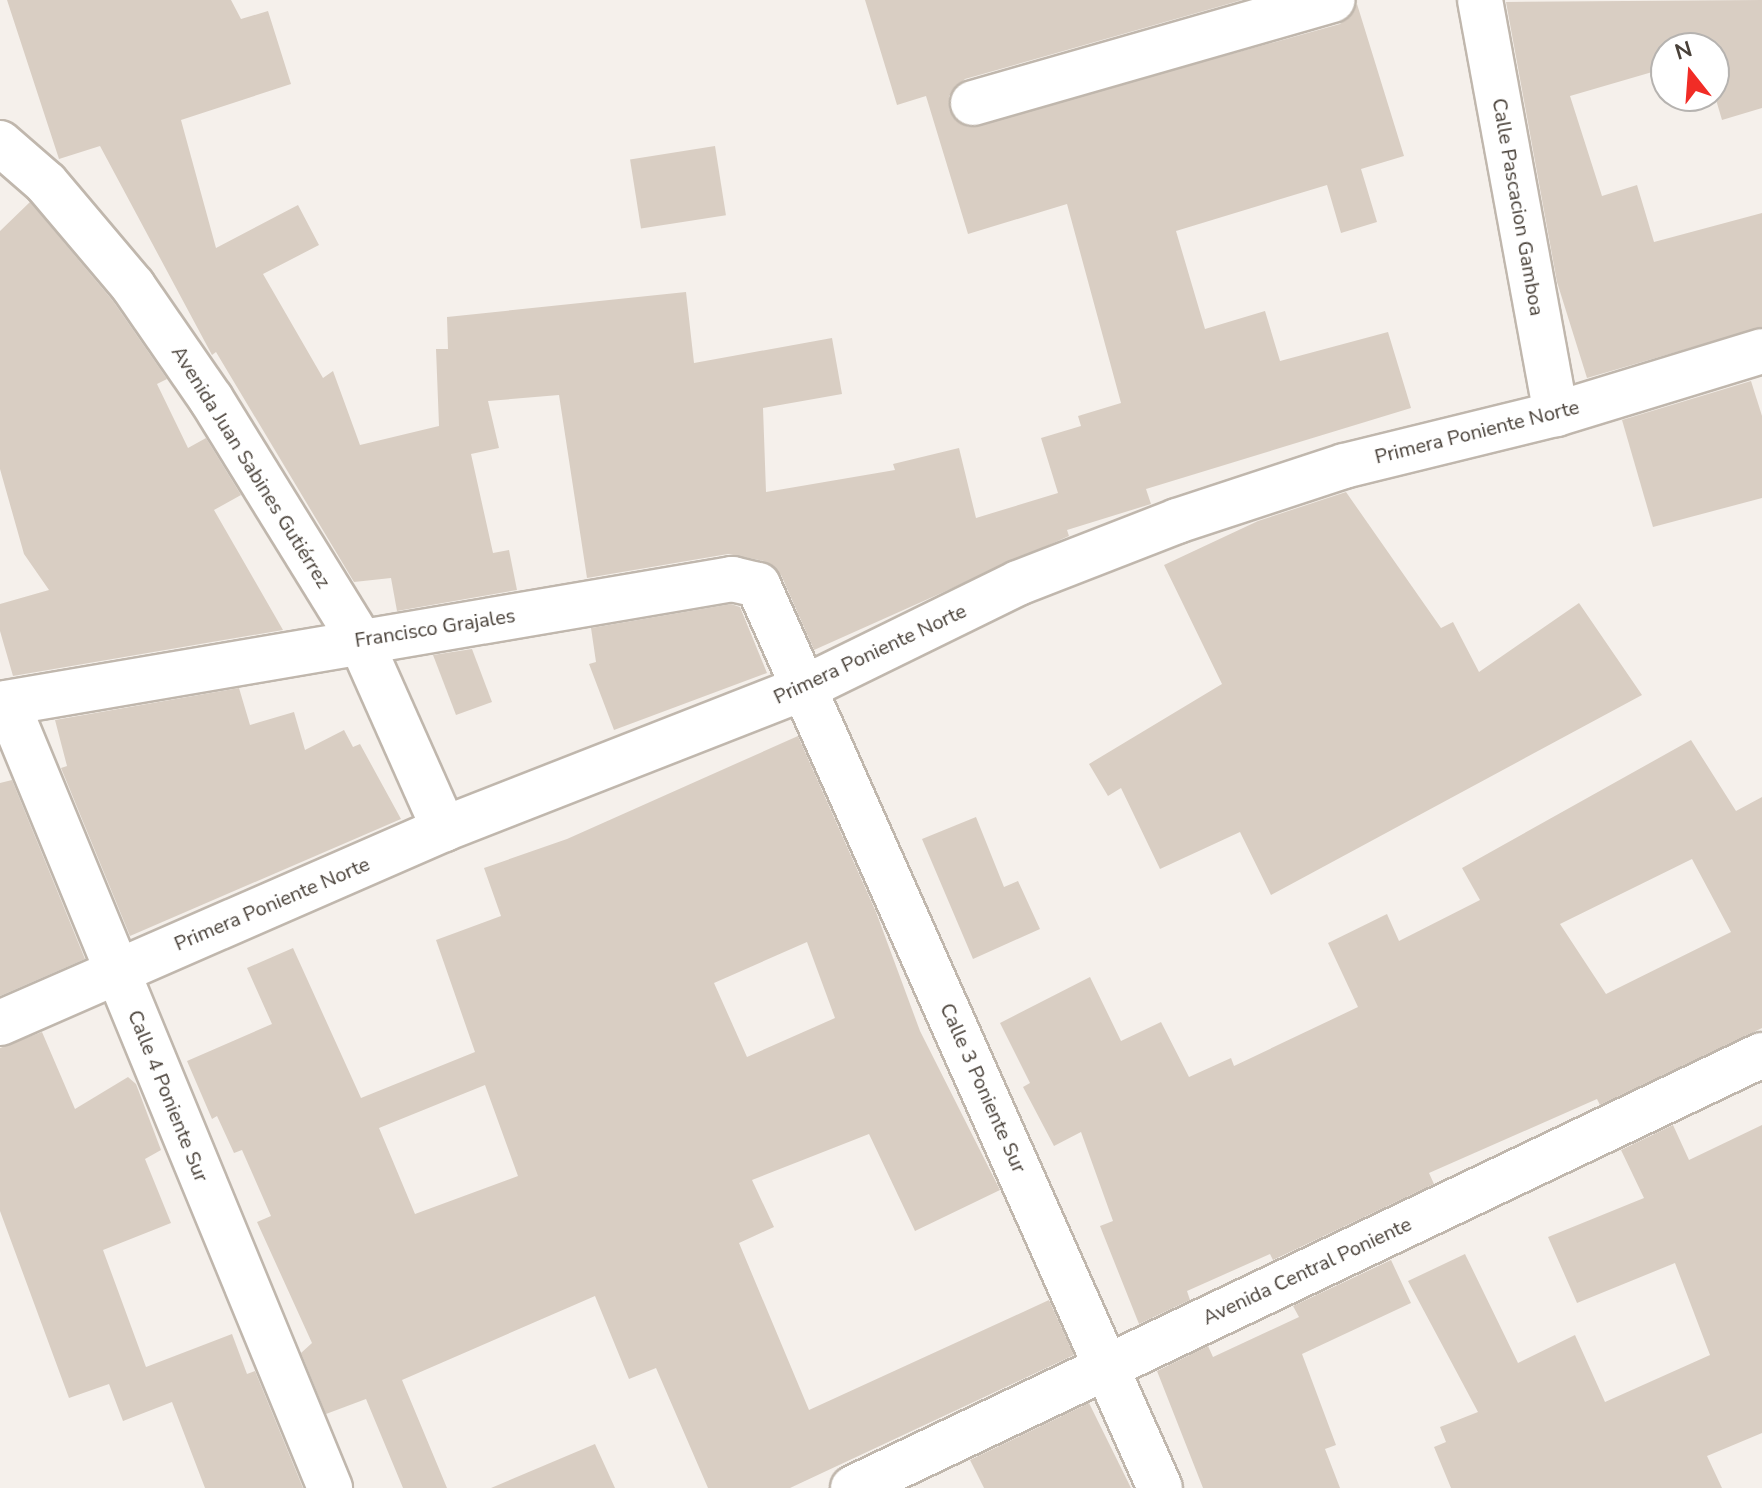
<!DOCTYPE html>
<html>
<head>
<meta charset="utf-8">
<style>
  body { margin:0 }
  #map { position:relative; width:1762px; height:1488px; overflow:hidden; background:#f5f0eb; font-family:"Nunito Sans",sans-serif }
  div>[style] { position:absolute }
  .building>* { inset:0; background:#d9cec3; transform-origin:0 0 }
  .roads { filter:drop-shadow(2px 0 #c0b7ad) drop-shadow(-2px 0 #c0b7ad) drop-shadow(0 2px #c0b7ad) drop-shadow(0 -2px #c0b7ad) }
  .minor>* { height:44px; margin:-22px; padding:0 22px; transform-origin:22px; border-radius:22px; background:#fff }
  span { translate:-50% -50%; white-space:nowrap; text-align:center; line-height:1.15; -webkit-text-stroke:8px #fff; paint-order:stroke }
  .street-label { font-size:20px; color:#494139 }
  .north { position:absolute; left:1650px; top:32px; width:80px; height:80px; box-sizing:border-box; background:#fff; border:2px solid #b6b3b0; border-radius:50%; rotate:343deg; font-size:22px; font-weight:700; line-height:32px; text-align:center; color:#494139 }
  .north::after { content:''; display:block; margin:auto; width:28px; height:36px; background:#f12c26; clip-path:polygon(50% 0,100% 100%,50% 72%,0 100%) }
</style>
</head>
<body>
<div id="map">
  <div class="building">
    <i style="clip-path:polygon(7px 0,231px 0,241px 19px,268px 11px,291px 84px,181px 120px,216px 248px,298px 205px,319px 245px,263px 274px,323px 378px,333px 371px,360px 445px,439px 426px,436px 349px,448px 349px,447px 317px,686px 292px,694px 363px,832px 338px,842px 394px,763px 408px,766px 492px,895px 470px,893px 464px,959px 448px,976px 518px,1058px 493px,1041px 438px,1081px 426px,1078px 416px,1121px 403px,1067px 204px,968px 234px,926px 96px,897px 105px,865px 0,1242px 0,965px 79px,949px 96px,949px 109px,968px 127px,1340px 24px,1357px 4px,1404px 156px,1361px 169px,1377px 222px,1341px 233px,1327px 185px,1176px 231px,1205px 329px,1265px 311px,1280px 361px,1388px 332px,1411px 408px,1146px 489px,1151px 504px,1067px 530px,1069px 536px,814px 650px,781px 575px,764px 561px,728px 554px,587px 578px,559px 395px,488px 401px,499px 448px,471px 454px,493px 553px,509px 550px,517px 590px,397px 611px,391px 578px,354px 582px,216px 352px,212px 355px,100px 146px,59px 159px)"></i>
    <i style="clip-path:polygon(1762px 0,1762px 108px,1722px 120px,1714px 93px,1714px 48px,1666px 48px,1666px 68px,1570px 96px,1602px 196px,1637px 185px,1654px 242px,1762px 213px,1762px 327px,1587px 378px,1557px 282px,1506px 2px)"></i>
    <i style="left:715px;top:146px;width:70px;height:86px;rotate:81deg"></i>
    <i style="clip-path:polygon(30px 202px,113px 301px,167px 379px,157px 384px,188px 448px,206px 438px,241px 495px,214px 510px,283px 630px,13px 676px,0 631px,0 604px,49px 590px,24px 554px,0 469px,0 231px)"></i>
    <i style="clip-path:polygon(1751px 381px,1762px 416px,1762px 498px,1653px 527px,1622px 420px)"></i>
    <i style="clip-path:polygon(1346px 492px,1441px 628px,1453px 622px,1479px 672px,1579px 603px,1642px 695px,1271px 895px,1240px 832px,1160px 869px,1121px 788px,1108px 796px,1089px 764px,1222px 684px,1164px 565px,1258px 521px)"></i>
    <i style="clip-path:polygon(731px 604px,740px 607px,767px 673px,614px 730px,589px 664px,596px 662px,591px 628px)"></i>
    <i style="clip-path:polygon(472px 649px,492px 702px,456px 715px,433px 655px)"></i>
    <i style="clip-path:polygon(239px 688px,250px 725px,294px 712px,305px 750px,344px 730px,353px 747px,360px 744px,401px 819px,130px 936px,61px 768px,67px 766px,55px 720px)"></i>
    <i style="clip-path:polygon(evenodd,798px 736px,876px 912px,920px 1031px,1000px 1190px,915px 1231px,869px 1134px,752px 1180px,774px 1227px,739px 1243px,809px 1410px,1049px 1300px,1074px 1355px,790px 1488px,708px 1488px,656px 1368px,629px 1379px,595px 1296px,402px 1380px,447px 1488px,403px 1488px,366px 1399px,326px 1414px,301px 1353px,312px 1343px,257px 1222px,271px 1216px,242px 1150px,234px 1153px,217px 1116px,212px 1119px,187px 1061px,272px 1024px,247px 968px,293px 948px,361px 1098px,475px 1052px,436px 940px,501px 916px,484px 868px,567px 839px,798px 736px,807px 942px,835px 1018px,747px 1057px,714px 983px,807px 942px,798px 736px,485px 1085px,518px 1176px,415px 1214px,379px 1128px,485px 1085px)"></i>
    <i style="clip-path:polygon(evenodd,1691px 740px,1736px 811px,1762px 797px,1762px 1028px,1600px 1105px,1597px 1099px,1429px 1173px,1434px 1184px,1273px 1260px,1270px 1254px,1187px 1291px,1190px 1300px,1139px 1324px,1100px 1226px,1113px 1221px,1081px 1132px,1054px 1146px,1023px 1087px,1030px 1083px,1000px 1023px,1090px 977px,1121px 1041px,1161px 1022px,1189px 1077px,1231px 1058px,1234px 1066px,1358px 1007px,1328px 943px,1387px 914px,1399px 941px,1480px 900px,1462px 868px,1691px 740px,1692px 859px,1731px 932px,1606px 994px,1560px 924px,1692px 859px)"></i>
    <i style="clip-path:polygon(12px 780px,85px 959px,0 996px,0 783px)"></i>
    <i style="clip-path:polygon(976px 817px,1004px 887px,1018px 881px,1040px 929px,973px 959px,922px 839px)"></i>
    <i style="clip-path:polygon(42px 1032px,75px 1109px,128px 1077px,136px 1084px,161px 1150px,145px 1159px,171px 1223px,103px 1250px,146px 1367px,232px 1334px,247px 1374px,255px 1371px,303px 1488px,205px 1488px,172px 1402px,123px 1421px,109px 1384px,69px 1398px,0 1211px,0 1048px)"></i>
    <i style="clip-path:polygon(1673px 1125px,1689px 1160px,1762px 1125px,1762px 1433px,1707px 1456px,1722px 1488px,1451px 1488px,1434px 1447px,1446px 1442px,1440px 1427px,1478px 1412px,1408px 1281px,1465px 1254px,1518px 1363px,1575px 1335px,1605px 1402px,1710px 1355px,1675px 1263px,1577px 1303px,1548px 1237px,1644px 1198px,1621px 1150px)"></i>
    <i style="clip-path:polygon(1391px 1260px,1411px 1303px,1302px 1354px,1336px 1445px,1325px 1449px,1340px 1488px,1203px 1488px,1157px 1371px,1208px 1346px,1213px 1357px,1299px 1317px,1293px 1306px)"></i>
    <i style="clip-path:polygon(1089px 1403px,1131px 1488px,984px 1488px,970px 1460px)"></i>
    <i style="clip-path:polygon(595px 1444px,615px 1488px,491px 1488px)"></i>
  </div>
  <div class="roads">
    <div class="minor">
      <i style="left:1480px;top:0;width:421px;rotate:79.6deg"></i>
      <i style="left:973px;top:103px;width:374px;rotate:-16deg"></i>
      <i style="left:0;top:143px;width:61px;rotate:41deg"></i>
      <i style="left:46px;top:183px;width:135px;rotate:49.8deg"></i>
      <i style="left:133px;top:286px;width:137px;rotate:55.4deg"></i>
      <i style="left:211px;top:399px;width:283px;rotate:58.3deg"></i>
      <i style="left:360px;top:640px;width:207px;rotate:66deg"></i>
      <i style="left:7px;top:703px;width:849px;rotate:67.63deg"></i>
      <i style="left:0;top:704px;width:743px;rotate:-9.69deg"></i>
      <i style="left:732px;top:579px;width:27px;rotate:13deg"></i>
      <i style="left:758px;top:585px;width:988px;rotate:66deg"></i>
      <i style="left:0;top:1023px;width:485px;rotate:-23.6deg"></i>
      <i style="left:444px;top:829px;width:387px;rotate:-21.4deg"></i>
      <i style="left:804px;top:688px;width:238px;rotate:-26.1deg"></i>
      <i style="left:1018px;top:583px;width:171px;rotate:-21.3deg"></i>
      <i style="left:1177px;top:521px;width:176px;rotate:-18.2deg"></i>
      <i style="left:1344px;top:466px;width:218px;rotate:-13.8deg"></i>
      <i style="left:1556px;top:414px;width:215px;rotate:-17deg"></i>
      <i style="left:853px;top:1488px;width:1007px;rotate:-25.47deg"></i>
    </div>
  </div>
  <div class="street-label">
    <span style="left:1518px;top:207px;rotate:80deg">Calle Pascacion Gamboa</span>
    <span style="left:1477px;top:432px;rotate:-14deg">Primera Poniente Norte</span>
    <span style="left:251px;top:467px;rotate:58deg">Avenida Juan Sabines Gutiérrez</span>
    <span style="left:435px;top:628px;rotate:-9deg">Francisco Grajales</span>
    <span style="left:870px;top:654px;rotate:-25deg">Primera Poniente Norte</span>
    <span style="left:272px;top:904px;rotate:-23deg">Primera Poniente Norte</span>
    <span style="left:983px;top:1088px;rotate:66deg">Calle 3 Poniente Sur</span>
    <span style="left:168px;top:1096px;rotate:68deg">Calle 4 Poniente Sur</span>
    <span style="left:1307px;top:1271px;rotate:-25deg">Avenida Central Poniente</span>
  </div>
  <div class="north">N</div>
</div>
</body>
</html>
